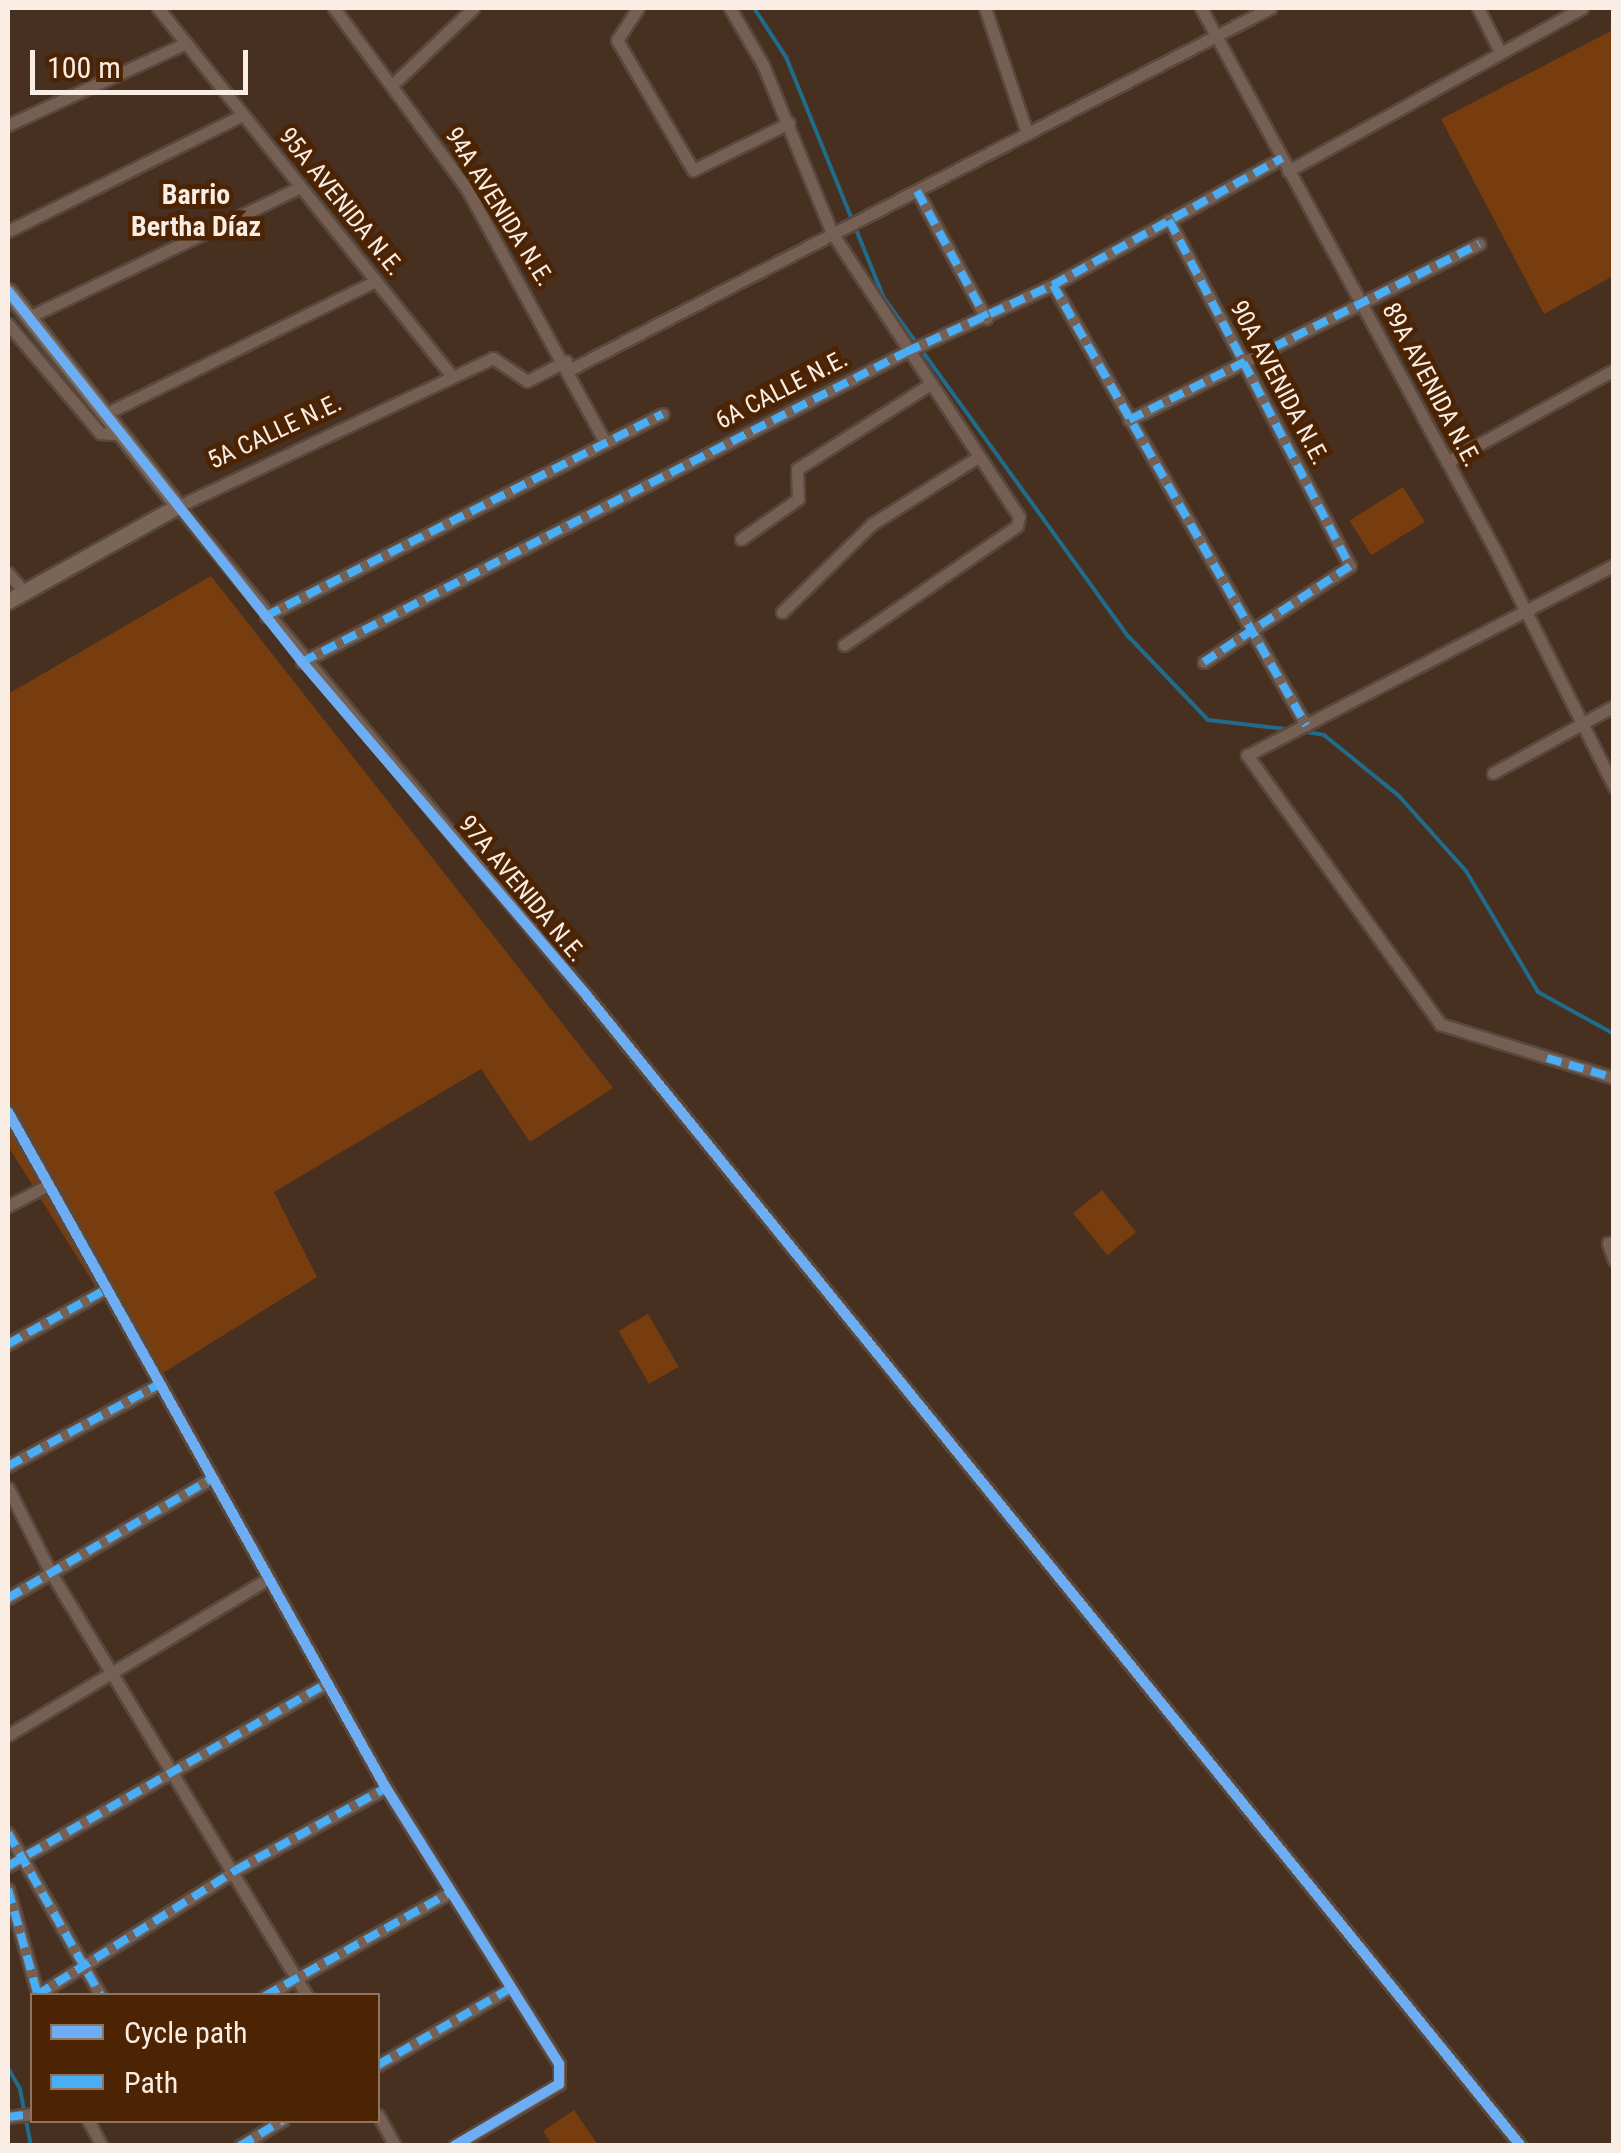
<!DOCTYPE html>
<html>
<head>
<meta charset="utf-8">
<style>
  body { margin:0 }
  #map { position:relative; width:1621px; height:2153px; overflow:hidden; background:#47301f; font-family:"Roboto Condensed",sans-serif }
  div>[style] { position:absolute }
  .green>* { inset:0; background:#773d0f; transform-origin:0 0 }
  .stream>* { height:4px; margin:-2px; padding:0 2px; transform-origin:2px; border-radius:2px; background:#216b8b }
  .roads { filter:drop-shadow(2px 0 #58483e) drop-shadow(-2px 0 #58483e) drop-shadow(0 2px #58483e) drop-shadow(0 -2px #58483e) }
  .street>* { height:11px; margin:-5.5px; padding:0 5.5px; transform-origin:5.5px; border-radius:5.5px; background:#756053 }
  .secondary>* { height:15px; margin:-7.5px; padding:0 7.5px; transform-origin:7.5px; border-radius:7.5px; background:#796657 }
  .quiet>* { height:8px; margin-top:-4px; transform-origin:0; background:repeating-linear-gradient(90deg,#49aef6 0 15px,transparent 0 23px) }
  .cycleway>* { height:10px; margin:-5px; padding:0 5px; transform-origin:5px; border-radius:5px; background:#6dadf4 }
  span { translate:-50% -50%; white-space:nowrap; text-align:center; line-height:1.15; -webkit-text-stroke:9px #4c2303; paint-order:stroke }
  .street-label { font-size:25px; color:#faede4 }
  .neighbourhood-label { font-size:28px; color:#faede4; font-weight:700 }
  .frame { position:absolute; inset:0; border:10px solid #faede4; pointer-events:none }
  .legend { position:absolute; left:30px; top:1993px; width:350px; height:130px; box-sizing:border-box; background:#4c2303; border:2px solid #92745d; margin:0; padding:12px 18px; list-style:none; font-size:30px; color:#faede4 }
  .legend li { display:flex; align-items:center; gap:20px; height:50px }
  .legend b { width:50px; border:2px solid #92745d }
  .scale { position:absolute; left:30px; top:50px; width:218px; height:45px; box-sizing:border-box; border:5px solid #faede4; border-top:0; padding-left:12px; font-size:30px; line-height:35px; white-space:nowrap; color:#faede4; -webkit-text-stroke:8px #4c2303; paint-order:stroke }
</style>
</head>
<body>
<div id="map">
  <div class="green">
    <i style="clip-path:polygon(1613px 30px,1613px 276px,1544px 314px,1441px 119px)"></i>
    <i style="left:1403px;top:487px;width:41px;height:63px;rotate:58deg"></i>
    <i style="clip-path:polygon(211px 576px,613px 1088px,530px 1142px,481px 1069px,274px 1192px,317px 1277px,153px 1379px,8px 1146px,8px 694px)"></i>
    <i style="left:1102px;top:1190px;width:54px;height:37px;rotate:51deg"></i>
    <i style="left:648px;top:1314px;width:61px;height:34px;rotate:60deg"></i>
    <i style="clip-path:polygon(574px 2110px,598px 2145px,552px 2145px,543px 2131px)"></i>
  </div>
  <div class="stream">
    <i style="left:754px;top:8px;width:59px;rotate:56.9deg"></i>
    <i style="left:786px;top:57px;width:260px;rotate:67.9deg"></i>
    <i style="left:884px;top:298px;width:417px;rotate:54.2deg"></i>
    <i style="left:1128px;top:636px;width:116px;rotate:46.4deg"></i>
    <i style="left:1208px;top:720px;width:79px;rotate:6.6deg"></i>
    <i style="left:1300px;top:731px;width:24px;rotate:9deg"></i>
    <i style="left:1324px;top:735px;width:97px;rotate:39.1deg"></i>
    <i style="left:1399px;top:796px;width:101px;rotate:48.2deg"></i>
    <i style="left:1466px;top:871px;width:141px;rotate:59.2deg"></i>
    <i style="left:1538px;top:992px;width:87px;rotate:28.9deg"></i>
    <i style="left:8px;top:2068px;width:24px;rotate:60deg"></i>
    <i style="left:20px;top:2089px;width:58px;rotate:79.1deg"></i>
  </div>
  <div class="roads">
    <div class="street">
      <i style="left:158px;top:8px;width:471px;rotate:51.4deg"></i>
      <i style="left:334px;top:8px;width:225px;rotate:53.7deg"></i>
      <i style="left:467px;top:189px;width:288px;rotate:61.4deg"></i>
      <i style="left:638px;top:8px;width:38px;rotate:123deg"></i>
      <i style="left:617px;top:40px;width:151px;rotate:59.7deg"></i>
      <i style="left:693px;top:170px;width:107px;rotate:-26.1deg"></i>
      <i style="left:730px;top:8px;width:66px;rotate:59.9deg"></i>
      <i style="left:763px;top:65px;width:182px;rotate:67.7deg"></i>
      <i style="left:832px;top:233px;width:340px;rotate:56.6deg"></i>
      <i style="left:1019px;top:517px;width:9px;rotate:103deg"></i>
      <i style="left:1017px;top:526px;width:210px;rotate:145.5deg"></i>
      <i style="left:985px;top:8px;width:132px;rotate:71.4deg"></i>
      <i style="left:1201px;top:8px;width:617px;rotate:61.52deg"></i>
      <i style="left:1495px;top:550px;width:265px;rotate:63.3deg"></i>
      <i style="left:1478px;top:8px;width:49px;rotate:63.4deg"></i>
      <i style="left:392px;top:85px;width:112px;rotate:-43.5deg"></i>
      <i style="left:8px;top:125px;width:196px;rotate:-24.7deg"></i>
      <i style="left:1288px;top:171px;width:336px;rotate:-29deg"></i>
      <i style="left:917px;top:191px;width:145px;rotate:61.5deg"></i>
      <i style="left:1169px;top:220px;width:390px;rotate:62.4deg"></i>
      <i style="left:1350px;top:566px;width:175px;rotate:146.7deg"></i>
      <i style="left:8px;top:231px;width:262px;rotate:-26.3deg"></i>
      <i style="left:1053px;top:285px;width:508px;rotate:60.1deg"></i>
      <i style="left:29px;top:317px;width:301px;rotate:-25.6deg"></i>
      <i style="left:8px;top:324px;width:143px;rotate:49.8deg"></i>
      <i style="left:100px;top:433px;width:21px;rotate:5deg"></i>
      <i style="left:566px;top:361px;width:44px;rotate:152.9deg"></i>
      <i style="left:527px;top:381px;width:41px;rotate:-145.9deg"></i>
      <i style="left:493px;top:358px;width:348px;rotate:154.8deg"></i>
      <i style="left:178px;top:506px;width:638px;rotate:50.15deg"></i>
      <i style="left:587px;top:996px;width:1482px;rotate:50.92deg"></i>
      <i style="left:571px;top:369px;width:787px;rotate:-27.31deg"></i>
      <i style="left:105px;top:414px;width:301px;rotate:-26.2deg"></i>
      <i style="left:1129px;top:420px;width:392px;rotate:-26.7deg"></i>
      <i style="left:1447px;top:462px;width:191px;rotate:-28.9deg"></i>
      <i style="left:741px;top:539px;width:70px;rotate:-35.1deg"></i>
      <i style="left:798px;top:499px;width:30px;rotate:-92deg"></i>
      <i style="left:797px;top:469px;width:156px;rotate:-32.5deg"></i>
      <i style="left:1614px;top:565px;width:413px;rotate:152.6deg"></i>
      <i style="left:1247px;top:755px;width:331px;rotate:54.3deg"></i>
      <i style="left:1440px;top:1024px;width:182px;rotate:17.2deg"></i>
      <i style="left:8px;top:573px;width:25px;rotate:50deg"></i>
      <i style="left:782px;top:612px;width:126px;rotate:-44.4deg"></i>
      <i style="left:872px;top:524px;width:125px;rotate:-32.3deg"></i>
      <i style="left:266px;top:616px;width:445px;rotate:-27deg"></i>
      <i style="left:302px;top:662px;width:679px;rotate:-27.17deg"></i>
      <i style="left:906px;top:352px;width:162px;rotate:-24.5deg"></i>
      <i style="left:1053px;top:285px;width:262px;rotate:-29deg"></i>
      <i style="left:1493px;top:773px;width:138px;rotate:-29deg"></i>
      <i style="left:8px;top:1112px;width:775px;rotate:60.79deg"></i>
      <i style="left:386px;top:1788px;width:326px;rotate:57.9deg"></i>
      <i style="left:559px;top:2064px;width:20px;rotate:90deg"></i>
      <i style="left:559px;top:2084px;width:122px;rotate:149.4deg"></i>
      <i style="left:8px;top:1206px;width:45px;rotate:-27.7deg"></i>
      <i style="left:1614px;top:1242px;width:6px;rotate:171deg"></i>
      <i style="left:1608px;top:1243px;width:18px;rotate:71deg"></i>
      <i style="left:8px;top:1344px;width:111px;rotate:-29.1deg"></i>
      <i style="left:8px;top:1466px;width:168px;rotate:-28.4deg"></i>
      <i style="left:8px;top:1488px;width:95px;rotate:63.2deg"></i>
      <i style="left:51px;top:1573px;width:494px;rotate:58.8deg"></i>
      <i style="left:8px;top:1598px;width:233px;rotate:-30.4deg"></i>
      <i style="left:8px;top:1735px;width:301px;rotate:-31deg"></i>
      <i style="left:8px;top:1833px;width:188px;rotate:60.3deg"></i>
      <i style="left:8px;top:1866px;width:368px;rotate:-29.8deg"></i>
      <i style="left:8px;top:1889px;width:111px;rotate:74.3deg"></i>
      <i style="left:37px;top:1995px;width:235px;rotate:-32.1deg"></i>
      <i style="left:236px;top:1870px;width:171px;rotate:-28.7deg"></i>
      <i style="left:265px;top:1996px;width:213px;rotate:-29.2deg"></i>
      <i style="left:378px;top:2065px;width:151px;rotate:-30.1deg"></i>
      <i style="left:378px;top:2115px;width:35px;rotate:61deg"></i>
      <i style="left:8px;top:2117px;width:24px;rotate:-7deg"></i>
      <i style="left:88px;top:2120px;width:30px;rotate:62deg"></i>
      <i style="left:240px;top:2146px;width:50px;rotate:-31.2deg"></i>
    </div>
    <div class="secondary">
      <i style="left:8px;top:291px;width:274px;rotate:51.7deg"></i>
      <i style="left:178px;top:506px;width:195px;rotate:150.8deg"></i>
    </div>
  </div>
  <div class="quiet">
    <i style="left:917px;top:191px;width:145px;rotate:61.5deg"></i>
    <i style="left:1169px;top:220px;width:390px;rotate:62.4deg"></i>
    <i style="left:1350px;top:566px;width:175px;rotate:146.7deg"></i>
    <i style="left:1053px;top:285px;width:508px;rotate:60.1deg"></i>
    <i style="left:1129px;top:420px;width:392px;rotate:-26.7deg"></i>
    <i style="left:266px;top:616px;width:445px;rotate:-27deg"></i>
    <i style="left:302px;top:662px;width:679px;rotate:-27.17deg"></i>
    <i style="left:906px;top:352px;width:162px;rotate:-24.5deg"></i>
    <i style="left:1053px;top:285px;width:262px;rotate:-29deg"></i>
    <i style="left:1547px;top:1058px;width:70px;rotate:16.6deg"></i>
    <i style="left:8px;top:1344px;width:111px;rotate:-29.1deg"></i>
    <i style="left:8px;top:1466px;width:168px;rotate:-28.4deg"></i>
    <i style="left:8px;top:1598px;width:233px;rotate:-30.4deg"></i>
    <i style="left:8px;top:1833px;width:188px;rotate:60.3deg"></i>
    <i style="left:8px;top:1866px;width:368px;rotate:-29.8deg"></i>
    <i style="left:8px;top:1889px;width:111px;rotate:74.3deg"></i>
    <i style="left:37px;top:1995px;width:235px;rotate:-32.1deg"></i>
    <i style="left:236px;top:1870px;width:171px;rotate:-28.7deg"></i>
    <i style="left:265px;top:1996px;width:213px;rotate:-29.2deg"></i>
    <i style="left:378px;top:2065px;width:151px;rotate:-30.1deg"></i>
    <i style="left:8px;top:2117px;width:24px;rotate:-7deg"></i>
    <i style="left:240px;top:2146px;width:50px;rotate:-31.2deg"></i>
  </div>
  <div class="cycleway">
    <i style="left:8px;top:291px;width:473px;rotate:51.6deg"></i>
    <i style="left:302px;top:662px;width:439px;rotate:49.5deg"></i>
    <i style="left:587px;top:996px;width:1482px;rotate:50.92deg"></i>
    <i style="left:8px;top:1112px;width:775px;rotate:60.79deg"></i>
    <i style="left:386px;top:1788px;width:326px;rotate:57.9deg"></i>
    <i style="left:559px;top:2064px;width:20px;rotate:90deg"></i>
    <i style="left:559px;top:2084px;width:122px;rotate:149.4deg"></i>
  </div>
  <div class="street-label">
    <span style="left:341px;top:202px;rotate:51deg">95A AVENIDA N.E.</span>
    <span style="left:499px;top:207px;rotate:58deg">94A AVENIDA N.E.</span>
    <span style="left:1279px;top:383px;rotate:62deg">90A AVENIDA N.E.</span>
    <span style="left:1431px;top:385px;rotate:62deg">89A AVENIDA N.E.</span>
    <span style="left:782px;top:390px;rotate:-27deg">6A CALLE N.E.</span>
    <span style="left:275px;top:432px;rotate:-25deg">5A CALLE N.E.</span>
    <span style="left:522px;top:889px;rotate:50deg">97A AVENIDA N.E.</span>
  </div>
  <div class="neighbourhood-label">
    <span style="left:196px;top:211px">Barrio<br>Bertha Díaz</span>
  </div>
  <div class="frame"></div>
  <ul class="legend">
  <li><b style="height:12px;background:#6dadf4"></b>Cycle path</li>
  <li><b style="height:12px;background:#49aef6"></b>Path</li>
  </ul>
  <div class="scale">100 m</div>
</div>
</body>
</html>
